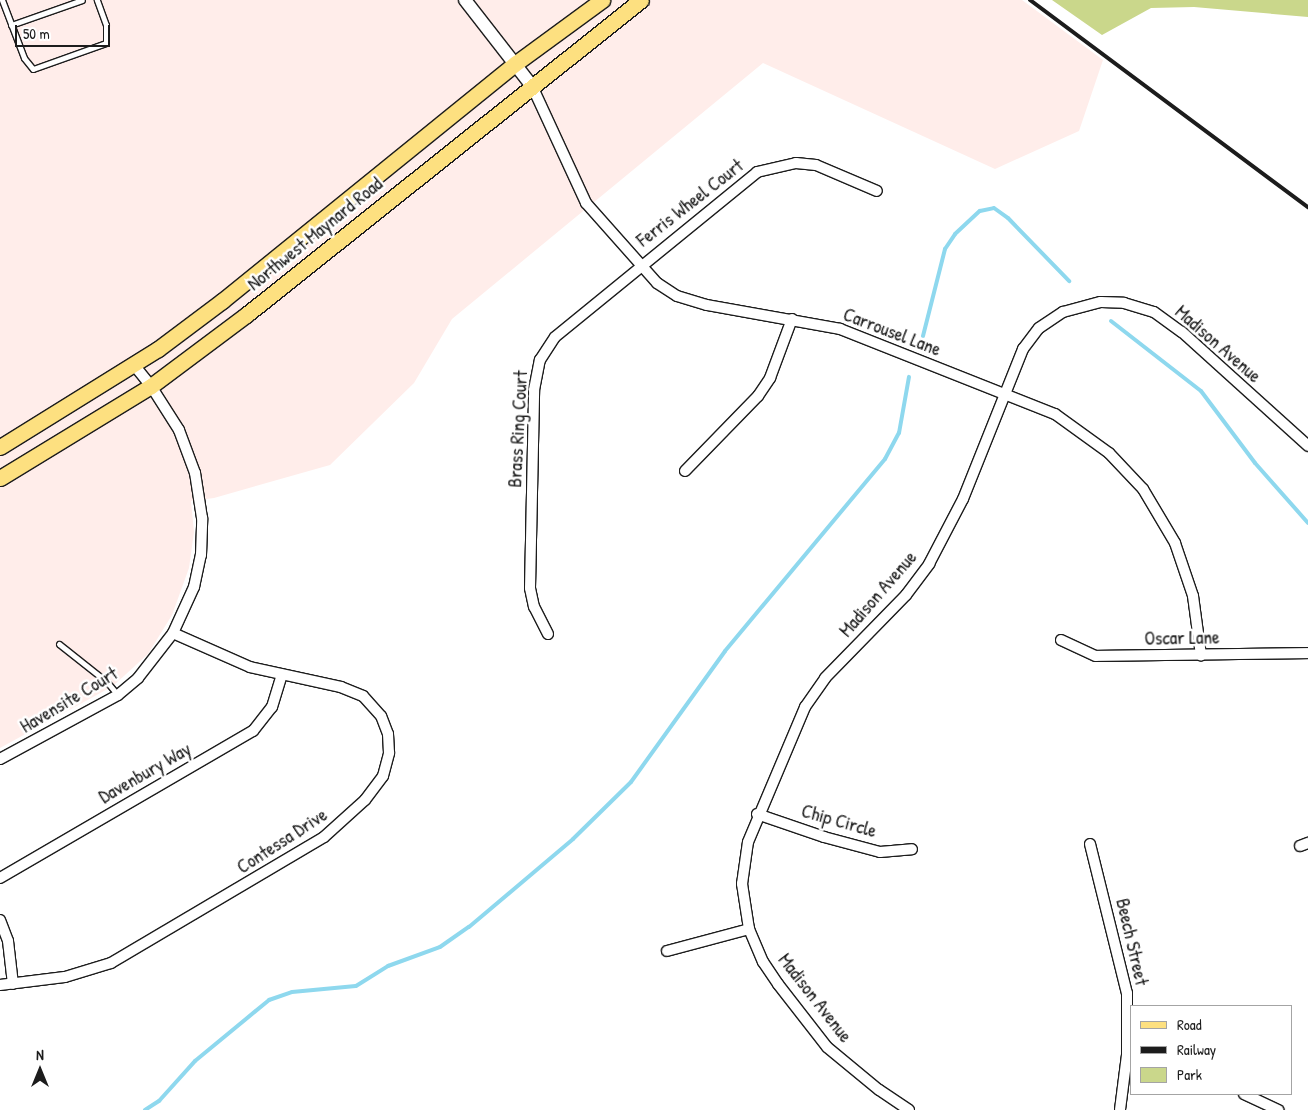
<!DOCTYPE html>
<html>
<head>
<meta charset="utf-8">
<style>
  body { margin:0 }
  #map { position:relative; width:1308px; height:1110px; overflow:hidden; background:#fff; font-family:"Patrick Hand",sans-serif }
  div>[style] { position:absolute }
  .built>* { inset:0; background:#ffedea }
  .green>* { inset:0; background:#cad78b }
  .stream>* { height:4px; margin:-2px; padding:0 2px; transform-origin:2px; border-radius:2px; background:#8ed8ee }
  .roads { filter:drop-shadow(1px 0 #1c1c1c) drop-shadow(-1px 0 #1c1c1c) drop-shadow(0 1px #1c1c1c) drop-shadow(0 -1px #1c1c1c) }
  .service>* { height:5px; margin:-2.5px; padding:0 2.5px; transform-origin:2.5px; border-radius:2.5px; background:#fff }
  .minor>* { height:10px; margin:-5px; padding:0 5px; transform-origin:5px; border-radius:5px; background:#fff }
  .tertiary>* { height:12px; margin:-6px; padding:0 6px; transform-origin:6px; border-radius:6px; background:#fff }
  .primary>* { height:15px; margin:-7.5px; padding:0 7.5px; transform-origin:7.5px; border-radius:7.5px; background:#fde080 }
  .rail>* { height:4px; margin:-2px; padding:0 2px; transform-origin:2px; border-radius:2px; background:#1c1c1c }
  span { translate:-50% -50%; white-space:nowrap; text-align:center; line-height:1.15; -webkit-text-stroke:5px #fff; paint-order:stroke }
  .street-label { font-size:19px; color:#1c1c1c }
  .legend { position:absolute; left:1130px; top:1005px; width:162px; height:90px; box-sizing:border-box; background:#fff; border:1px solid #a4a4a4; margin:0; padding:6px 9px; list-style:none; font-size:15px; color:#1c1c1c }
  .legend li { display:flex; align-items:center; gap:10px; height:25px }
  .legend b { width:25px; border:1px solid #a4a4a4 }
  .north { position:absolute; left:15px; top:1045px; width:50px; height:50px; -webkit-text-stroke:4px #fff; paint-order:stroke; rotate:0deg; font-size:14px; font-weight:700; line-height:20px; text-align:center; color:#1c1c1c }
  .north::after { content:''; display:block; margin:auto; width:18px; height:22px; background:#1c1c1c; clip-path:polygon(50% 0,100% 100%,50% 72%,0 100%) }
  .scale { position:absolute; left:15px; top:25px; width:95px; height:22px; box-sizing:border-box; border:2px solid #1c1c1c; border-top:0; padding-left:6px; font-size:15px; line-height:18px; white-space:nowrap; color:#1c1c1c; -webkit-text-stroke:4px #fff; paint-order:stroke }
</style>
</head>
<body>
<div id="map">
  <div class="built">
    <i style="clip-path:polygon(0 0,1022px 0,1103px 60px,1079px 131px,995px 169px,763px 63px,452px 319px,414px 383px,330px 465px,214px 498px,191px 501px,194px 532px,189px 568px,172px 615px,148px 654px,113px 686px,0 748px)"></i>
  </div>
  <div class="green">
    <i style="clip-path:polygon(1052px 0,1308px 0,1308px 17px,1194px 7px,1151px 8px,1102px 35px)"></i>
  </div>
  <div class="stream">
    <i style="left:1111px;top:321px;width:114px;rotate:37.9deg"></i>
    <i style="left:1201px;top:391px;width:90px;rotate:53.1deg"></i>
    <i style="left:1255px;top:463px;width:80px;rotate:48.5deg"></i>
    <i style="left:923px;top:336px;width:90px;rotate:-75.8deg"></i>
    <i style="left:945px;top:249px;width:18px;rotate:-56deg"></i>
    <i style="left:955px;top:234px;width:34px;rotate:-43deg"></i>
    <i style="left:980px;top:211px;width:14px;rotate:-12deg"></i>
    <i style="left:994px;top:208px;width:17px;rotate:36deg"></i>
    <i style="left:1008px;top:218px;width:88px;rotate:45.9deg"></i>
    <i style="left:145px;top:1110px;width:17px;rotate:-33deg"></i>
    <i style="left:159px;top:1101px;width:54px;rotate:-48deg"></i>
    <i style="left:195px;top:1061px;width:96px;rotate:-39.5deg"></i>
    <i style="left:269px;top:1000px;width:24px;rotate:-19deg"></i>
    <i style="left:292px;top:992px;width:64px;rotate:-5.4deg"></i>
    <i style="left:356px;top:986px;width:38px;rotate:-32deg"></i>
    <i style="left:388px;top:966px;width:55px;rotate:-20.1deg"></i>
    <i style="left:440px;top:947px;width:35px;rotate:-35deg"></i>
    <i style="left:469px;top:927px;width:136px;rotate:-40.2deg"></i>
    <i style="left:573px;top:839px;width:81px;rotate:-44.5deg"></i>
    <i style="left:631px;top:782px;width:161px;rotate:-54.3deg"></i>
    <i style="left:725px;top:651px;width:250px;rotate:-50.2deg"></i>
    <i style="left:885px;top:459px;width:30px;rotate:-62deg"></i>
    <i style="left:899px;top:433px;width:57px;rotate:-79.9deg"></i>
  </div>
  <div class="roads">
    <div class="service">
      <i style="left:2px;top:0;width:62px;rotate:69.2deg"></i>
      <i style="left:24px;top:58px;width:14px;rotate:51deg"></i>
      <i style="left:33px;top:69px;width:77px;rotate:-19.6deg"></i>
      <i style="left:106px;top:43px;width:18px;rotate:-90deg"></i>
      <i style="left:106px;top:25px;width:27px;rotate:-110deg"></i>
      <i style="left:11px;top:25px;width:75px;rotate:-19.4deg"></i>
      <i style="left:59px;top:644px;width:61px;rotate:38.4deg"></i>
      <i style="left:107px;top:682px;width:17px;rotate:50deg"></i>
    </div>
    <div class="minor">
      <i style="left:532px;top:86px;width:129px;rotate:65.2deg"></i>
      <i style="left:586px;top:203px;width:107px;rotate:48.4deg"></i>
      <i style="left:657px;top:283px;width:24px;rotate:33deg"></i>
      <i style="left:677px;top:296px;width:31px;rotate:17deg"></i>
      <i style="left:707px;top:305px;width:135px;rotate:10.2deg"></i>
      <i style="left:840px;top:329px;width:231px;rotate:21.6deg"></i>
      <i style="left:1055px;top:414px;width:67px;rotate:35.8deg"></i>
      <i style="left:1109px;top:453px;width:50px;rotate:46.6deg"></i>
      <i style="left:1143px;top:489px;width:63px;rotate:59.3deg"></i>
      <i style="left:1175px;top:543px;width:56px;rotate:71.2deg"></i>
      <i style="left:1193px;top:596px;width:60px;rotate:82.3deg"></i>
      <i style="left:685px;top:471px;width:105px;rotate:-45.8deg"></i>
      <i style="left:758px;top:396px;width:22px;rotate:-56deg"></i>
      <i style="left:770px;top:378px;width:63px;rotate:-69.6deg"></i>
      <i style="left:548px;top:634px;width:30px;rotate:-117deg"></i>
      <i style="left:534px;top:607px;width:19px;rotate:-102deg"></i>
      <i style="left:530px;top:588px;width:198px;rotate:-88.8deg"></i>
      <i style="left:534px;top:390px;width:31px;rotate:-79deg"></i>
      <i style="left:540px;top:360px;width:27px;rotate:-57deg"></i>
      <i style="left:555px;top:337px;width:261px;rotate:-39.2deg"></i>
      <i style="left:757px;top:172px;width:40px;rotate:-13deg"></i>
      <i style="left:796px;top:163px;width:20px;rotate:6deg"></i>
      <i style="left:816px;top:165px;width:66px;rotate:23.1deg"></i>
      <i style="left:1061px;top:640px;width:38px;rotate:25deg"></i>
      <i style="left:1096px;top:656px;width:212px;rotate:-0.8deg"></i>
      <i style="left:0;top:759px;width:134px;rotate:-28.5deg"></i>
      <i style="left:118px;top:695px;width:26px;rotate:-40deg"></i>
      <i style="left:138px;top:678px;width:57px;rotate:-52.1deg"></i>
      <i style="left:173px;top:633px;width:51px;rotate:-65.5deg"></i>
      <i style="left:194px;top:587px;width:33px;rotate:-78deg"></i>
      <i style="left:201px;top:555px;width:37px;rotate:-88deg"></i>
      <i style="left:202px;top:518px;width:46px;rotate:-98.8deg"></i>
      <i style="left:195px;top:473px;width:46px;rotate:-110.4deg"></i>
      <i style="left:179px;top:430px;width:52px;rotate:-122.5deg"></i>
      <i style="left:151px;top:386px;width:27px;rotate:-129deg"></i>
      <i style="left:757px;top:814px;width:71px;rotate:18.9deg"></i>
      <i style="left:824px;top:837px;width:58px;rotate:15deg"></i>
      <i style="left:880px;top:852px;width:32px;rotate:-5deg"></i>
      <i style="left:1090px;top:844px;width:154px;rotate:76.1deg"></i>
      <i style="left:1127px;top:993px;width:62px;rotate:90deg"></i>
      <i style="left:1127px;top:1055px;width:55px;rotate:97.3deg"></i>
      <i style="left:1300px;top:846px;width:9px;rotate:-21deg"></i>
      <i style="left:0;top:878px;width:293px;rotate:-30.2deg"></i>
      <i style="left:253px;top:731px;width:31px;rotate:-52deg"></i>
      <i style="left:272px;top:707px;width:34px;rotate:-73deg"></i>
      <i style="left:0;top:920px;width:22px;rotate:69deg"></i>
      <i style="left:8px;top:941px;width:43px;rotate:83.4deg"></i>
      <i style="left:667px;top:951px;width:85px;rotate:-15deg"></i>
      <i style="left:0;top:985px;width:65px;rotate:-7deg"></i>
      <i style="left:65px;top:977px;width:48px;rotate:-16.9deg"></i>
      <i style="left:111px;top:963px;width:247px;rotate:-30.6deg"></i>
      <i style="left:324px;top:837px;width:55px;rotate:-42.1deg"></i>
      <i style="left:365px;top:800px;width:30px;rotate:-53deg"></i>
      <i style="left:383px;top:776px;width:24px;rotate:-75deg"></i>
      <i style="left:389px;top:753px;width:19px;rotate:-93deg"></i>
      <i style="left:388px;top:734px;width:19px;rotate:-111deg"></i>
      <i style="left:381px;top:716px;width:27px;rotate:-132deg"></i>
      <i style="left:363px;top:696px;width:24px;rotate:-158deg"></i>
      <i style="left:341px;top:687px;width:93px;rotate:-167.6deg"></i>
      <i style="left:250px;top:667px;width:84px;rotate:-156.2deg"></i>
      <i style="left:1244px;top:1094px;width:38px;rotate:25deg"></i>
      <i style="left:909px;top:1110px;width:36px;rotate:-146deg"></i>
      <i style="left:879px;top:1090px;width:67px;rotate:-140.4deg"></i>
      <i style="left:827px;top:1047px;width:80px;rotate:-127.9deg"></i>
      <i style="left:778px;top:984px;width:27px;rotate:-124deg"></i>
      <i style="left:763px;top:962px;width:36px;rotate:-113deg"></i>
      <i style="left:749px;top:929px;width:46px;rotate:-98.8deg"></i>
      <i style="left:742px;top:884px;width:42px;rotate:-81.9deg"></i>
      <i style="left:748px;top:842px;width:147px;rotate:-67.1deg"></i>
      <i style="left:805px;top:707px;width:35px;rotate:-55deg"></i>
      <i style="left:825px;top:678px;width:116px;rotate:-45.7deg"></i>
      <i style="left:906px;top:595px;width:39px;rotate:-53deg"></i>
      <i style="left:929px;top:564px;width:73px;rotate:-62.4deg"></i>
      <i style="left:963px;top:499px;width:162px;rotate:-68.2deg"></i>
      <i style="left:1023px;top:349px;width:26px;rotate:-53deg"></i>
      <i style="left:1039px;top:328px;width:29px;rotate:-34deg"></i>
      <i style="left:1063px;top:312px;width:39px;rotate:-15deg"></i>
      <i style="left:1101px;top:302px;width:23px;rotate:2deg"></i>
      <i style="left:1124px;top:303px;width:31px;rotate:17deg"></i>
      <i style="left:1154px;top:312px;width:34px;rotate:36deg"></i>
      <i style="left:1182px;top:332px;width:170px;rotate:42.1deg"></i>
    </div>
    <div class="tertiary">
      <i style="left:465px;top:0;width:109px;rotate:52.1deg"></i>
    </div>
    <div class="primary">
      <i style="left:0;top:447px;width:186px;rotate:-31.8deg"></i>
      <i style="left:158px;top:349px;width:80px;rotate:-36.9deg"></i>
      <i style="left:222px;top:301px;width:378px;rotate:-39deg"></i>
      <i style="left:516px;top:63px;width:107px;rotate:-36.2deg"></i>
      <i style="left:0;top:478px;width:177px;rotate:-31.4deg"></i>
      <i style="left:151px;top:386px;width:119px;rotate:-36.8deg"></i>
      <i style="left:246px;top:315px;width:505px;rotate:-38.57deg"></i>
    </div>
  </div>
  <div class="rail">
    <i style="left:1030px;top:0;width:347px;rotate:36.7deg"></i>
  </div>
  <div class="street-label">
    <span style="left:690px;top:203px;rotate:-38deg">Ferris Wheel Court</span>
    <span style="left:315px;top:234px;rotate:-39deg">Northwest Maynard Road</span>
    <span style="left:892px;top:332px;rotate:21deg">Carrousel Lane</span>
    <span style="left:1218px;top:344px;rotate:41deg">Madison Avenue</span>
    <span style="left:518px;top:429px;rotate:-87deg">Brass Ring Court</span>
    <span style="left:878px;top:594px;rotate:-49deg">Madison Avenue</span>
    <span style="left:1182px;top:638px;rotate:-1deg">Oscar Lane</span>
    <span style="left:69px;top:700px;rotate:-31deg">Havensite Court</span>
    <span style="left:145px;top:773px;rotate:-30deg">Davenbury Way</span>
    <span style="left:839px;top:821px;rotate:16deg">Chip Circle</span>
    <span style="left:282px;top:841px;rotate:-33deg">Contessa Drive</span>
    <span style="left:1132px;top:942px;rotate:77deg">Beech Street</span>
    <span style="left:815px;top:998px;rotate:52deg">Madison Avenue</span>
  </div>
  <ul class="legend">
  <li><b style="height:6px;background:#fde080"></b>Road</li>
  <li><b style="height:6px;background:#1c1c1c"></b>Railway</li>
  <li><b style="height:14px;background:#cad78b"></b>Park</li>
  </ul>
  <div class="north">N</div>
  <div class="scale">50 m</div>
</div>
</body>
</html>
